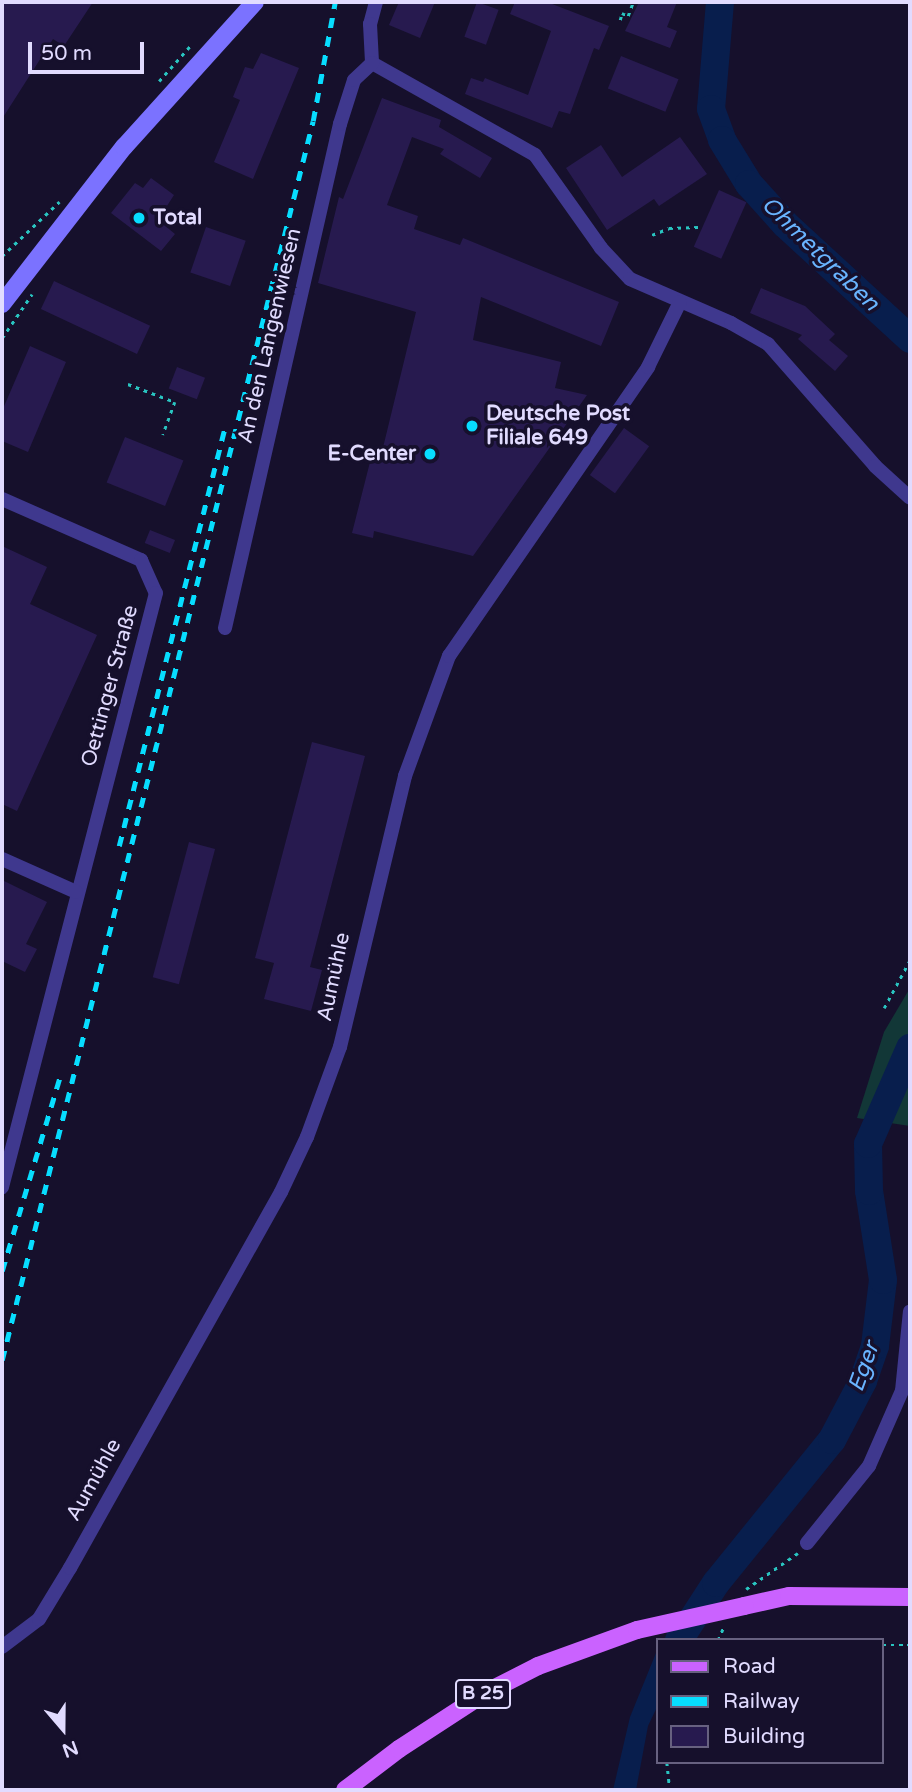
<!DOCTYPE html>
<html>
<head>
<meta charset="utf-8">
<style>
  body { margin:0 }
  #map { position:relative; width:912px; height:1792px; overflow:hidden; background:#16102c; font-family:"Varela Round",sans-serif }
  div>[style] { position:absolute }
  .green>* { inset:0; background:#123737 }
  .water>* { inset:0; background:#081e4d }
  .river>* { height:28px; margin:-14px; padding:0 14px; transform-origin:14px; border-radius:14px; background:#081e4d }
  .building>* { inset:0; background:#271a4f; transform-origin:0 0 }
  .path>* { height:2.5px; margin-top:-1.25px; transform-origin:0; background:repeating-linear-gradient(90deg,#29c5c1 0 3.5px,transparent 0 8.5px) }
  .street>* { height:14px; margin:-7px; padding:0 7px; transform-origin:7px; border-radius:7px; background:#3f388e }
  .secondary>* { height:18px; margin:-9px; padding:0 9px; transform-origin:9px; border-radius:9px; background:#7b72ff }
  .primary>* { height:18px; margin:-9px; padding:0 9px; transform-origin:9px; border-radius:9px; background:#ca62ff }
  .rail>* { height:4.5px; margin-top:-2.25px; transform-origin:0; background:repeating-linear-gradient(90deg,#07ddff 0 10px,transparent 0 19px) }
  .primary-bridge>* { height:18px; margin:-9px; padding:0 9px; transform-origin:9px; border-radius:9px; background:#ca62ff }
  .dots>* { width:19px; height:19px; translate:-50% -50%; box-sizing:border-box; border:4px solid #16102c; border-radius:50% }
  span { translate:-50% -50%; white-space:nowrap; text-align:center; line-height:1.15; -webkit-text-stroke:7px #16102c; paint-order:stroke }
  .shield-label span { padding:2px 5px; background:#16102c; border:2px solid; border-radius:5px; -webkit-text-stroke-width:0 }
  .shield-label { font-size:19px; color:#e1dbff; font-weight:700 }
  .poi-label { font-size:21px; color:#e1dbff; font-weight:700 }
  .left { translate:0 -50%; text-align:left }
  .right { translate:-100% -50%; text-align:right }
  .street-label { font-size:21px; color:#e1dbff }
  .water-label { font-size:23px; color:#69b4ff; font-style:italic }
  .frame { position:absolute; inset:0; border:4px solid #e1dbff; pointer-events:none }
  .legend { position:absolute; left:656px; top:1638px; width:228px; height:126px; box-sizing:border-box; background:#16102c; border:2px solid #676180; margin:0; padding:9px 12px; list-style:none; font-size:21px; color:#e1dbff }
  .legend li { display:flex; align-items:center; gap:14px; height:35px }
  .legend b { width:35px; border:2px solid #676180 }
  .north { position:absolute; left:28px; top:1694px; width:70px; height:70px; -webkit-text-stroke:5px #16102c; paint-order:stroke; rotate:160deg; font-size:19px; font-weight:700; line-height:28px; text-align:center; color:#e1dbff }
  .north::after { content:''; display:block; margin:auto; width:24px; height:32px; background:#e1dbff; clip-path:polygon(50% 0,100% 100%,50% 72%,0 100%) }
  .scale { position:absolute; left:28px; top:42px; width:116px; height:32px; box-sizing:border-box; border:4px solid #e1dbff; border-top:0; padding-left:9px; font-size:21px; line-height:24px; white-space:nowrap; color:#e1dbff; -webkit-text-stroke:5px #16102c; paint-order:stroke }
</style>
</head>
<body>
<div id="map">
  <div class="green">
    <i style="clip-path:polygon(910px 988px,910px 1126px,857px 1118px,884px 1032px)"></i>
  </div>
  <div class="water">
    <i style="clip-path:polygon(658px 1648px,658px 1705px,648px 1726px,636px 1790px,613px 1790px,630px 1717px)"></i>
  </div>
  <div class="river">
    <i style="left:720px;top:2px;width:107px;rotate:94.8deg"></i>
    <i style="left:711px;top:109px;width:33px;rotate:70deg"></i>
    <i style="left:722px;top:140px;width:52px;rotate:58.5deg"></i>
    <i style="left:749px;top:184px;width:54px;rotate:48deg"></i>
    <i style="left:785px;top:224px;width:170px;rotate:42.6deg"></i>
    <i style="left:679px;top:1640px;width:68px;rotate:-57deg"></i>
    <i style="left:716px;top:1583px;width:184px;rotate:-51deg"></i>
    <i style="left:832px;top:1440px;width:67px;rotate:-62.3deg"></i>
    <i style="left:863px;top:1381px;width:37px;rotate:-71deg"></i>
    <i style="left:875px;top:1346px;width:66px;rotate:-83.1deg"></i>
    <i style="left:883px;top:1280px;width:90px;rotate:-98.9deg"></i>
    <i style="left:869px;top:1191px;width:47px;rotate:-91.2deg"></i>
    <i style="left:868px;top:1144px;width:105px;rotate:-66.4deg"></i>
  </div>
  <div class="building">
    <i style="clip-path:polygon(2px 2px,93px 2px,64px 46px,53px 39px,2px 119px)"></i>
    <i style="clip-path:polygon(399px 2px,435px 2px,420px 38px,389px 25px)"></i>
    <i style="left:477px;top:2px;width:23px;height:37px;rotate:20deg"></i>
    <i style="clip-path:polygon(515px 2px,547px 2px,609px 26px,599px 50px,594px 48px,570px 114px,559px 111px,552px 128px,465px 94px,471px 78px,483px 82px,485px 78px,528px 95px,551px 31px,510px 14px)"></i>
    <i style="clip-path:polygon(639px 2px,677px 2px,667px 27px,677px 31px,670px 48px,625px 31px)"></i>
    <i style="clip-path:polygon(261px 53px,299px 68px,253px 179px,214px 162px,240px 100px,233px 97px,245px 67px,253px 69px)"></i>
    <i style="left:621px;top:56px;width:62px;height:35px;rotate:22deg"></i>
    <i style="clip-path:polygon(382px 98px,441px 120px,439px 127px,492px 158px,480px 178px,440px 154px,444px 149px,412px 137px,387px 205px,418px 216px,414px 229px,460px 245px,463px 238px,619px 302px,601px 346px,481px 297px,473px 340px,561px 362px,555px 388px,587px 395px,473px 556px,374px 531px,373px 538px,352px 533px,370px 462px,379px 464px,416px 312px,318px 283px,339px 197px,343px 199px)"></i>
    <i style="clip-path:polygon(680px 137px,707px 174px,659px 206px,654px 199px,607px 230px,566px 168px,601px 145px,622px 177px)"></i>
    <i style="clip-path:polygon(151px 178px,174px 195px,158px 220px,175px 234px,161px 251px,111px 213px,135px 183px,143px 188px)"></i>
    <i style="left:719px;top:190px;width:30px;height:62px;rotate:24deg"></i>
    <i style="left:206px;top:227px;width:42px;height:48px;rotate:19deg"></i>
    <i style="left:54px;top:281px;width:106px;height:31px;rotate:25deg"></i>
    <i style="clip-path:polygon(761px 288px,805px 306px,835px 334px,829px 340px,848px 356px,835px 371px,798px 339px,802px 335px,750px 313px)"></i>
    <i style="clip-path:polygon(30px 346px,66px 362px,28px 452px,2px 441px,2px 411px)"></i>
    <i style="left:177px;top:367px;width:30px;height:23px;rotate:21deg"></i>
    <i style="left:624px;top:428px;width:31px;height:58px;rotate:36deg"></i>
    <i style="left:125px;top:437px;width:63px;height:49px;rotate:22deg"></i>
    <i style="left:150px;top:530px;width:27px;height:14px;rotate:22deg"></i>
    <i style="clip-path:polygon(2px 546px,47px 567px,30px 604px,97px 635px,17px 811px,2px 804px)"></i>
    <i style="clip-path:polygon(312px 742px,365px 756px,310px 967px,322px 970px,311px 1011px,264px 999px,274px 963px,255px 958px)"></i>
    <i style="left:189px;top:842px;width:27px;height:140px;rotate:15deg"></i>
    <i style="clip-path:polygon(2px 880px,47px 902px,26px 944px,37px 949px,25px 972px,2px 961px)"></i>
  </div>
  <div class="path">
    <i style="left:620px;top:20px;width:7px;rotate:-74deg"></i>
    <i style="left:622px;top:13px;width:7px;rotate:27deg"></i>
    <i style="left:628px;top:16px;width:15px;rotate:-70deg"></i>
    <i style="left:159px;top:81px;width:50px;rotate:-48.3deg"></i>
    <i style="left:652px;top:235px;width:18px;rotate:-22deg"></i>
    <i style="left:669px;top:228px;width:29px;rotate:-2deg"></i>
    <i style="left:2px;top:256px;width:79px;rotate:-43.5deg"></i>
    <i style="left:2px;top:338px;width:53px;rotate:-55.7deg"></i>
    <i style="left:128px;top:384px;width:50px;rotate:21deg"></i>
    <i style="left:175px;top:402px;width:35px;rotate:110deg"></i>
    <i style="left:884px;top:1008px;width:55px;rotate:-61.6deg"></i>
    <i style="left:746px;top:1589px;width:63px;rotate:-34.7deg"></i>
    <i style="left:718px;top:1640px;width:13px;rotate:-67deg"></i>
    <i style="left:882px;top:1645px;width:28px"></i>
    <i style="left:667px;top:1762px;width:28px;rotate:84deg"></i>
  </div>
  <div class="street">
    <i style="left:376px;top:2px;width:23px;rotate:105deg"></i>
    <i style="left:370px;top:24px;width:39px;rotate:87deg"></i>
    <i style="left:372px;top:63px;width:187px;rotate:29.4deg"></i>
    <i style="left:535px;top:155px;width:114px;rotate:54.6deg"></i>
    <i style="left:601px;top:248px;width:42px;rotate:46.9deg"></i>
    <i style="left:630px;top:279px;width:110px;rotate:23.5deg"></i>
    <i style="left:731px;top:323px;width:43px;rotate:29.6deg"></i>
    <i style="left:768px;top:344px;width:162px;rotate:48.7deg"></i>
    <i style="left:875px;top:466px;width:47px;rotate:42.4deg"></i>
    <i style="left:2px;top:499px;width:152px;rotate:23.7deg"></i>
    <i style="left:141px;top:560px;width:36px;rotate:66deg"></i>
    <i style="left:156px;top:593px;width:614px;rotate:104.53deg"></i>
    <i style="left:225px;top:628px;width:517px;rotate:-77.15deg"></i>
    <i style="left:340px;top:124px;width:46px;rotate:-72.3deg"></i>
    <i style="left:354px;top:80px;width:25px;rotate:-43deg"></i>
    <i style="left:2px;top:859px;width:81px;rotate:24deg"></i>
    <i style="left:807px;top:1543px;width:99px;rotate:-51.2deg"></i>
    <i style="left:869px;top:1466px;width:82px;rotate:-66.3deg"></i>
    <i style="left:902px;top:1391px;width:80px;rotate:-84.3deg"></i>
    <i style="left:2px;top:1647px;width:46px;rotate:-37.1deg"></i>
    <i style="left:39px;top:1619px;width:60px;rotate:-58.7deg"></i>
    <i style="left:70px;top:1568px;width:431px;rotate:-60.7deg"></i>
    <i style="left:281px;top:1192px;width:61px;rotate:-64.7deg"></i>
    <i style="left:307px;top:1137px;width:96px;rotate:-69.9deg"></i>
    <i style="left:340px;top:1047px;width:279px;rotate:-76.5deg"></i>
    <i style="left:405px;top:776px;width:128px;rotate:-69.9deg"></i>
    <i style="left:449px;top:656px;width:351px;rotate:-55.4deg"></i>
    <i style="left:648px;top:367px;width:72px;rotate:-63.8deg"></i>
  </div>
  <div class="secondary">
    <i style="left:2px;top:304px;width:199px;rotate:-52.2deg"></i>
    <i style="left:124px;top:147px;width:195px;rotate:-47.9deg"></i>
  </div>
  <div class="primary">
    <i style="left:744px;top:1606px;width:46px;rotate:-12.5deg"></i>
    <i style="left:789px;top:1596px;width:121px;rotate:0.5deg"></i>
    <i style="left:345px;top:1790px;width:68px;rotate:-37.2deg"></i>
    <i style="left:399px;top:1749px;width:103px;rotate:-33.1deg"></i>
    <i style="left:485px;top:1693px;width:59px;rotate:-27deg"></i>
    <i style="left:538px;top:1666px;width:105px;rotate:-20deg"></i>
  </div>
  <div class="rail">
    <i style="left:119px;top:846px;width:431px;rotate:-75.8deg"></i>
    <i style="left:2px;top:1271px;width:207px;rotate:-73.4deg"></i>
    <i style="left:2px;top:1360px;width:1277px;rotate:-75.91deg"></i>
    <i style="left:313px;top:121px;width:121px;rotate:-79.5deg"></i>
  </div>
  <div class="primary-bridge">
    <i style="left:637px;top:1630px;width:110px;rotate:-12.6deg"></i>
  </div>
  <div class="dots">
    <i style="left:139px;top:218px;background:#07ddff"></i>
    <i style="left:472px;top:426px;background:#07ddff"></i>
    <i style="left:430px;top:454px;background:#07ddff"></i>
  </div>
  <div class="shield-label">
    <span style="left:483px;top:1694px">B 25</span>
  </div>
  <div class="poi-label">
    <span class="left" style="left:153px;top:218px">Total</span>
    <span class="left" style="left:486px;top:426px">Deutsche Post<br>Filiale 649</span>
    <span class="right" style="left:416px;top:454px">E-Center</span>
  </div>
  <div class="street-label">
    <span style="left:270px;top:336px;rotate:-77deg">An den Langenwiesen</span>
    <span style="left:110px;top:686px;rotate:-75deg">Oettinger Straße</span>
    <span style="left:334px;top:977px;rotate:-78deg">Aumühle</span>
    <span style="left:94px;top:1480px;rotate:-61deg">Aumühle</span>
  </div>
  <div class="water-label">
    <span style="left:820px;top:254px;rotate:44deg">Ohmetgraben</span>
    <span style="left:864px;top:1367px;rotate:-70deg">Eger</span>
  </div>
  <div class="frame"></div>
  <ul class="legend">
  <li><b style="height:9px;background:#ca62ff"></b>Road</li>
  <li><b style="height:9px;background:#07ddff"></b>Railway</li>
  <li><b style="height:19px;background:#271a4f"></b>Building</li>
  </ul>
  <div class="north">N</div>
  <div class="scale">50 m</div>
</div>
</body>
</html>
